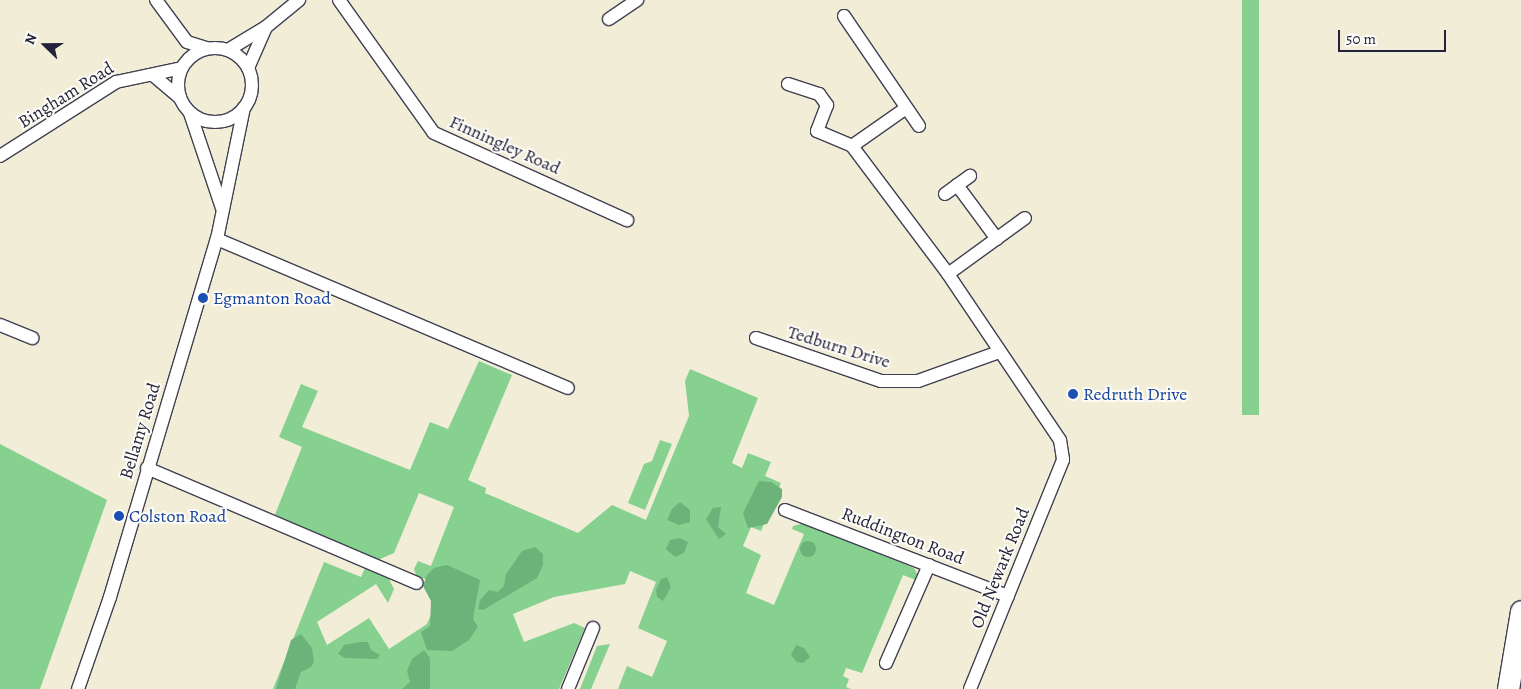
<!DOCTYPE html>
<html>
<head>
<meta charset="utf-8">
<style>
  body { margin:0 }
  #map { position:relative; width:1521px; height:689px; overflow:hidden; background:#f2edd7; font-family:Alegreya,serif }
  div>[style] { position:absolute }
  .green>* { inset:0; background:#86d18f; transform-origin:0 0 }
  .forest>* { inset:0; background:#6cb37a }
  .round { border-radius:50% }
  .roads { filter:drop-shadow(1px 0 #414052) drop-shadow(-1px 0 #414052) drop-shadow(0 1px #414052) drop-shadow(0 -1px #414052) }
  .minor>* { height:12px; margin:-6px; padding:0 6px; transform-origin:6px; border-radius:6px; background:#fff }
  .minor>.ring { margin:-6px; padding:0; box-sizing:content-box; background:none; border:12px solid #fff; border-radius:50% }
  .trunk>* { height:21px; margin:-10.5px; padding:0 10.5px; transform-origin:10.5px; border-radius:10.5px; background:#fff }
  .dots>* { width:14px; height:14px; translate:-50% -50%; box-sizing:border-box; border:2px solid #fdfcf7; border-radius:50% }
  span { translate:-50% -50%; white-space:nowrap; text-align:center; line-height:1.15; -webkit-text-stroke:4px #fdfcf7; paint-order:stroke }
  .street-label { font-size:18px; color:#22223b }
  .transit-label { font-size:18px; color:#164399 }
  .left { translate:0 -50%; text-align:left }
  .north { position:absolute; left:20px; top:20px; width:50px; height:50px; -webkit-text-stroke:4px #fdfcf7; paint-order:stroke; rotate:292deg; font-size:14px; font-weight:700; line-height:20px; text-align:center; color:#22223b }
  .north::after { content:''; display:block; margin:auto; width:18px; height:22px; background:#22223b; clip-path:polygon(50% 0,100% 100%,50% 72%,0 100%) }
  .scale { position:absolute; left:1338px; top:30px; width:108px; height:22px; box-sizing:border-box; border:2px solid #22223b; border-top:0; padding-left:6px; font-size:15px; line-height:18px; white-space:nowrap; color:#22223b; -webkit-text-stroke:4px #fdfcf7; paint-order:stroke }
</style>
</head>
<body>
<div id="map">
  <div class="green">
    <i style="left:1242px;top:0;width:17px;height:415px"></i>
    <i style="clip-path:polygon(479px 361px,512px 375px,468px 480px,486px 488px,485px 493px,578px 533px,612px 505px,646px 520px,689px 416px,685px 381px,690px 369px,758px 398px,732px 463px,742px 468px,748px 453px,771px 462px,765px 476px,781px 483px,761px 531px,751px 527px,743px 546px,761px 555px,746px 593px,774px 605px,804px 534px,792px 529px,793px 526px,804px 523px,914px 568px,918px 576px,916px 580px,903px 575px,862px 673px,846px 668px,843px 676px,849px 679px,846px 687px,851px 689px,618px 689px,627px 666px,652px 677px,667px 641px,638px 628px,656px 582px,630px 571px,625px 584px,554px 597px,513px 614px,524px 642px,574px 623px,585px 628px,559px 689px,273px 689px,324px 562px,361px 577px,365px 568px,388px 577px,394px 589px,388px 603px,376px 584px,317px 622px,327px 645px,369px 618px,389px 649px,427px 624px,443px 587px,416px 575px,414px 569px,418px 561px,431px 566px,454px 507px,419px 493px,394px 553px,378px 560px,274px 517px,302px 447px,279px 437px,301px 384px,318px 391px,302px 427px,410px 470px,430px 422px,448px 429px)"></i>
    <i style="clip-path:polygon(660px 440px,672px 444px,645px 510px,628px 503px,644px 464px,652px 461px)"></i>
    <i style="clip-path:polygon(0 444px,107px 500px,40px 689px,0 689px)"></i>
    <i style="clip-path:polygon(610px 644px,591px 689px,580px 689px,597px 646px)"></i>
  </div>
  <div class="forest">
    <i style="clip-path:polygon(759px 481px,771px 482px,782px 489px,782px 497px,767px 524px,748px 528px,743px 513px)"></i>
    <i style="clip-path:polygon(680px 502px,690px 510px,690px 522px,679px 525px,667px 520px,672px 509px)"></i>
    <i style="clip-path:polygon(721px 507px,718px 527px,726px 534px,719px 539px,706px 519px,713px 508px)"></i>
    <i style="clip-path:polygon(679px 538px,688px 542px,684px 553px,675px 557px,666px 549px,670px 540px)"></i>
    <i class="round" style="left:800px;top:541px;width:16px;height:16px"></i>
    <i style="clip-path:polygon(535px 547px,543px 554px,543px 565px,537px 578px,483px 610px,478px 609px,480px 600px,489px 590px,498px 592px,504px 586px,506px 574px,522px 551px)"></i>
    <i style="clip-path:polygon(447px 565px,480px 580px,473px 619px,478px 627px,469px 640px,452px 651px,427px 650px,421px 632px,430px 626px,431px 601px,423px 586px,427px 575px,434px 568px)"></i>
    <i style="clip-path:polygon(667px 577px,671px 587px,663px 601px,657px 597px,656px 590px,661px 579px)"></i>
    <i style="clip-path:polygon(301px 634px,312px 648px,314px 662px,311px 667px,301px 672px,295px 689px,276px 689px,291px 640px)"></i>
    <i style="clip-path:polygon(360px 642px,368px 642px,371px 650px,380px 655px,377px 659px,345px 658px,338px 654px,344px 645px)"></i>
    <i style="clip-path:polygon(796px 645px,804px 648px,810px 657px,803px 663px,797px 662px,791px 655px)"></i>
    <i style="clip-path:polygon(424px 650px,430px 658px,430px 689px,402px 689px,410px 682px,407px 671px,412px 659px)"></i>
  </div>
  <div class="roads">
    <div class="minor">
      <i style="left:156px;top:0;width:52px;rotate:53.6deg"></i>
      <i style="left:187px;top:42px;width:21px;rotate:17deg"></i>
      <i style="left:339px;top:0;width:163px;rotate:54.5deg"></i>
      <i style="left:434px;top:133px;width:212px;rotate:24.3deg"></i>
      <i style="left:844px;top:16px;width:133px;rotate:55.7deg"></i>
      <i style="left:609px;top:19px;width:34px;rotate:-34deg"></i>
      <i class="ring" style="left:178px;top:48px;width:62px;height:62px"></i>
      <i style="left:228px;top:50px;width:44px;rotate:-31.2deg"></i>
      <i style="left:266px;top:27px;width:43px;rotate:-39.3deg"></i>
      <i style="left:248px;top:68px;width:45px;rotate:-66.3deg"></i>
      <i style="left:154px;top:76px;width:34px;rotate:40deg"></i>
      <i style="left:788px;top:84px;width:33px;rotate:18deg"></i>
      <i style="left:819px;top:94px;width:14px;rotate:54deg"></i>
      <i style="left:827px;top:105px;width:28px;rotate:111deg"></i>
      <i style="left:817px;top:131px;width:38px;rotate:23deg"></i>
      <i style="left:852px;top:146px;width:160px;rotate:53.1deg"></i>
      <i style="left:948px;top:274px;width:200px;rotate:56deg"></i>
      <i style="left:1060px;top:440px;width:20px;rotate:81deg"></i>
      <i style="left:1063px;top:460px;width:247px;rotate:112.1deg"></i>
      <i style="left:190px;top:113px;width:100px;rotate:71.4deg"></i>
      <i style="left:852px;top:146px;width:66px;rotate:-35.1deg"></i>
      <i style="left:0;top:156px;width:138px;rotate:-32.5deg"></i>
      <i style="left:116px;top:82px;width:67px;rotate:-12deg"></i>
      <i style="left:957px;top:185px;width:67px;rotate:53.5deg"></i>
      <i style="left:945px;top:194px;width:31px;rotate:-36deg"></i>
      <i style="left:217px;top:239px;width:381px;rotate:23deg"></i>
      <i style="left:948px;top:274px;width:95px;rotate:-36deg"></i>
      <i style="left:0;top:325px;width:35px;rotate:22deg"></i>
      <i style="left:756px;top:338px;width:132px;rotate:19deg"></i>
      <i style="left:881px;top:381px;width:37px"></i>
      <i style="left:918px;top:381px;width:86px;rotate:-19.7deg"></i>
      <i style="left:147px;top:468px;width:293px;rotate:23.1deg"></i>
      <i style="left:785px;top:510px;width:239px;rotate:21.1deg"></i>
      <i style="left:886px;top:663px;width:107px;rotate:-66.3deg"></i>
      <i style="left:78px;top:689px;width:97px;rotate:-70.8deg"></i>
      <i style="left:110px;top:597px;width:374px;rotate:-73.4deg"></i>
      <i style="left:217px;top:239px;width:134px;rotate:-78.4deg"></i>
      <i style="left:568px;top:689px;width:66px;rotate:-67.7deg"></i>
    </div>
    <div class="trunk">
      <i style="left:1508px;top:689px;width:79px;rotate:-80.5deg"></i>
    </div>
  </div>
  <div class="dots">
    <i style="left:203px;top:298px;background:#1a4fb4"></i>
    <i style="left:1073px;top:394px;background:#1a4fb4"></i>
    <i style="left:119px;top:516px;background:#1a4fb4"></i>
  </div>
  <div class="street-label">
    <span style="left:66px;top:95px;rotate:-32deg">Bingham Road</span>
    <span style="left:505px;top:145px;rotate:24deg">Finningley Road</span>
    <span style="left:839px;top:347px;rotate:17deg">Tedburn Drive</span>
    <span style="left:140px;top:431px;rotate:-73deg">Bellamy Road</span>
    <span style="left:903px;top:536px;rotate:21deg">Ruddington Road</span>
    <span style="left:1000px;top:568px;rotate:-68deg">Old Newark Road</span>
  </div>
  <div class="transit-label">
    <span class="left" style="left:213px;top:298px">Egmanton Road</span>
    <span class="left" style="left:1083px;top:394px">Redruth Drive</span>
    <span class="left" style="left:129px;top:516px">Colston Road</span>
  </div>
  <div class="north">N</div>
  <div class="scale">50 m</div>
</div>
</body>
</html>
